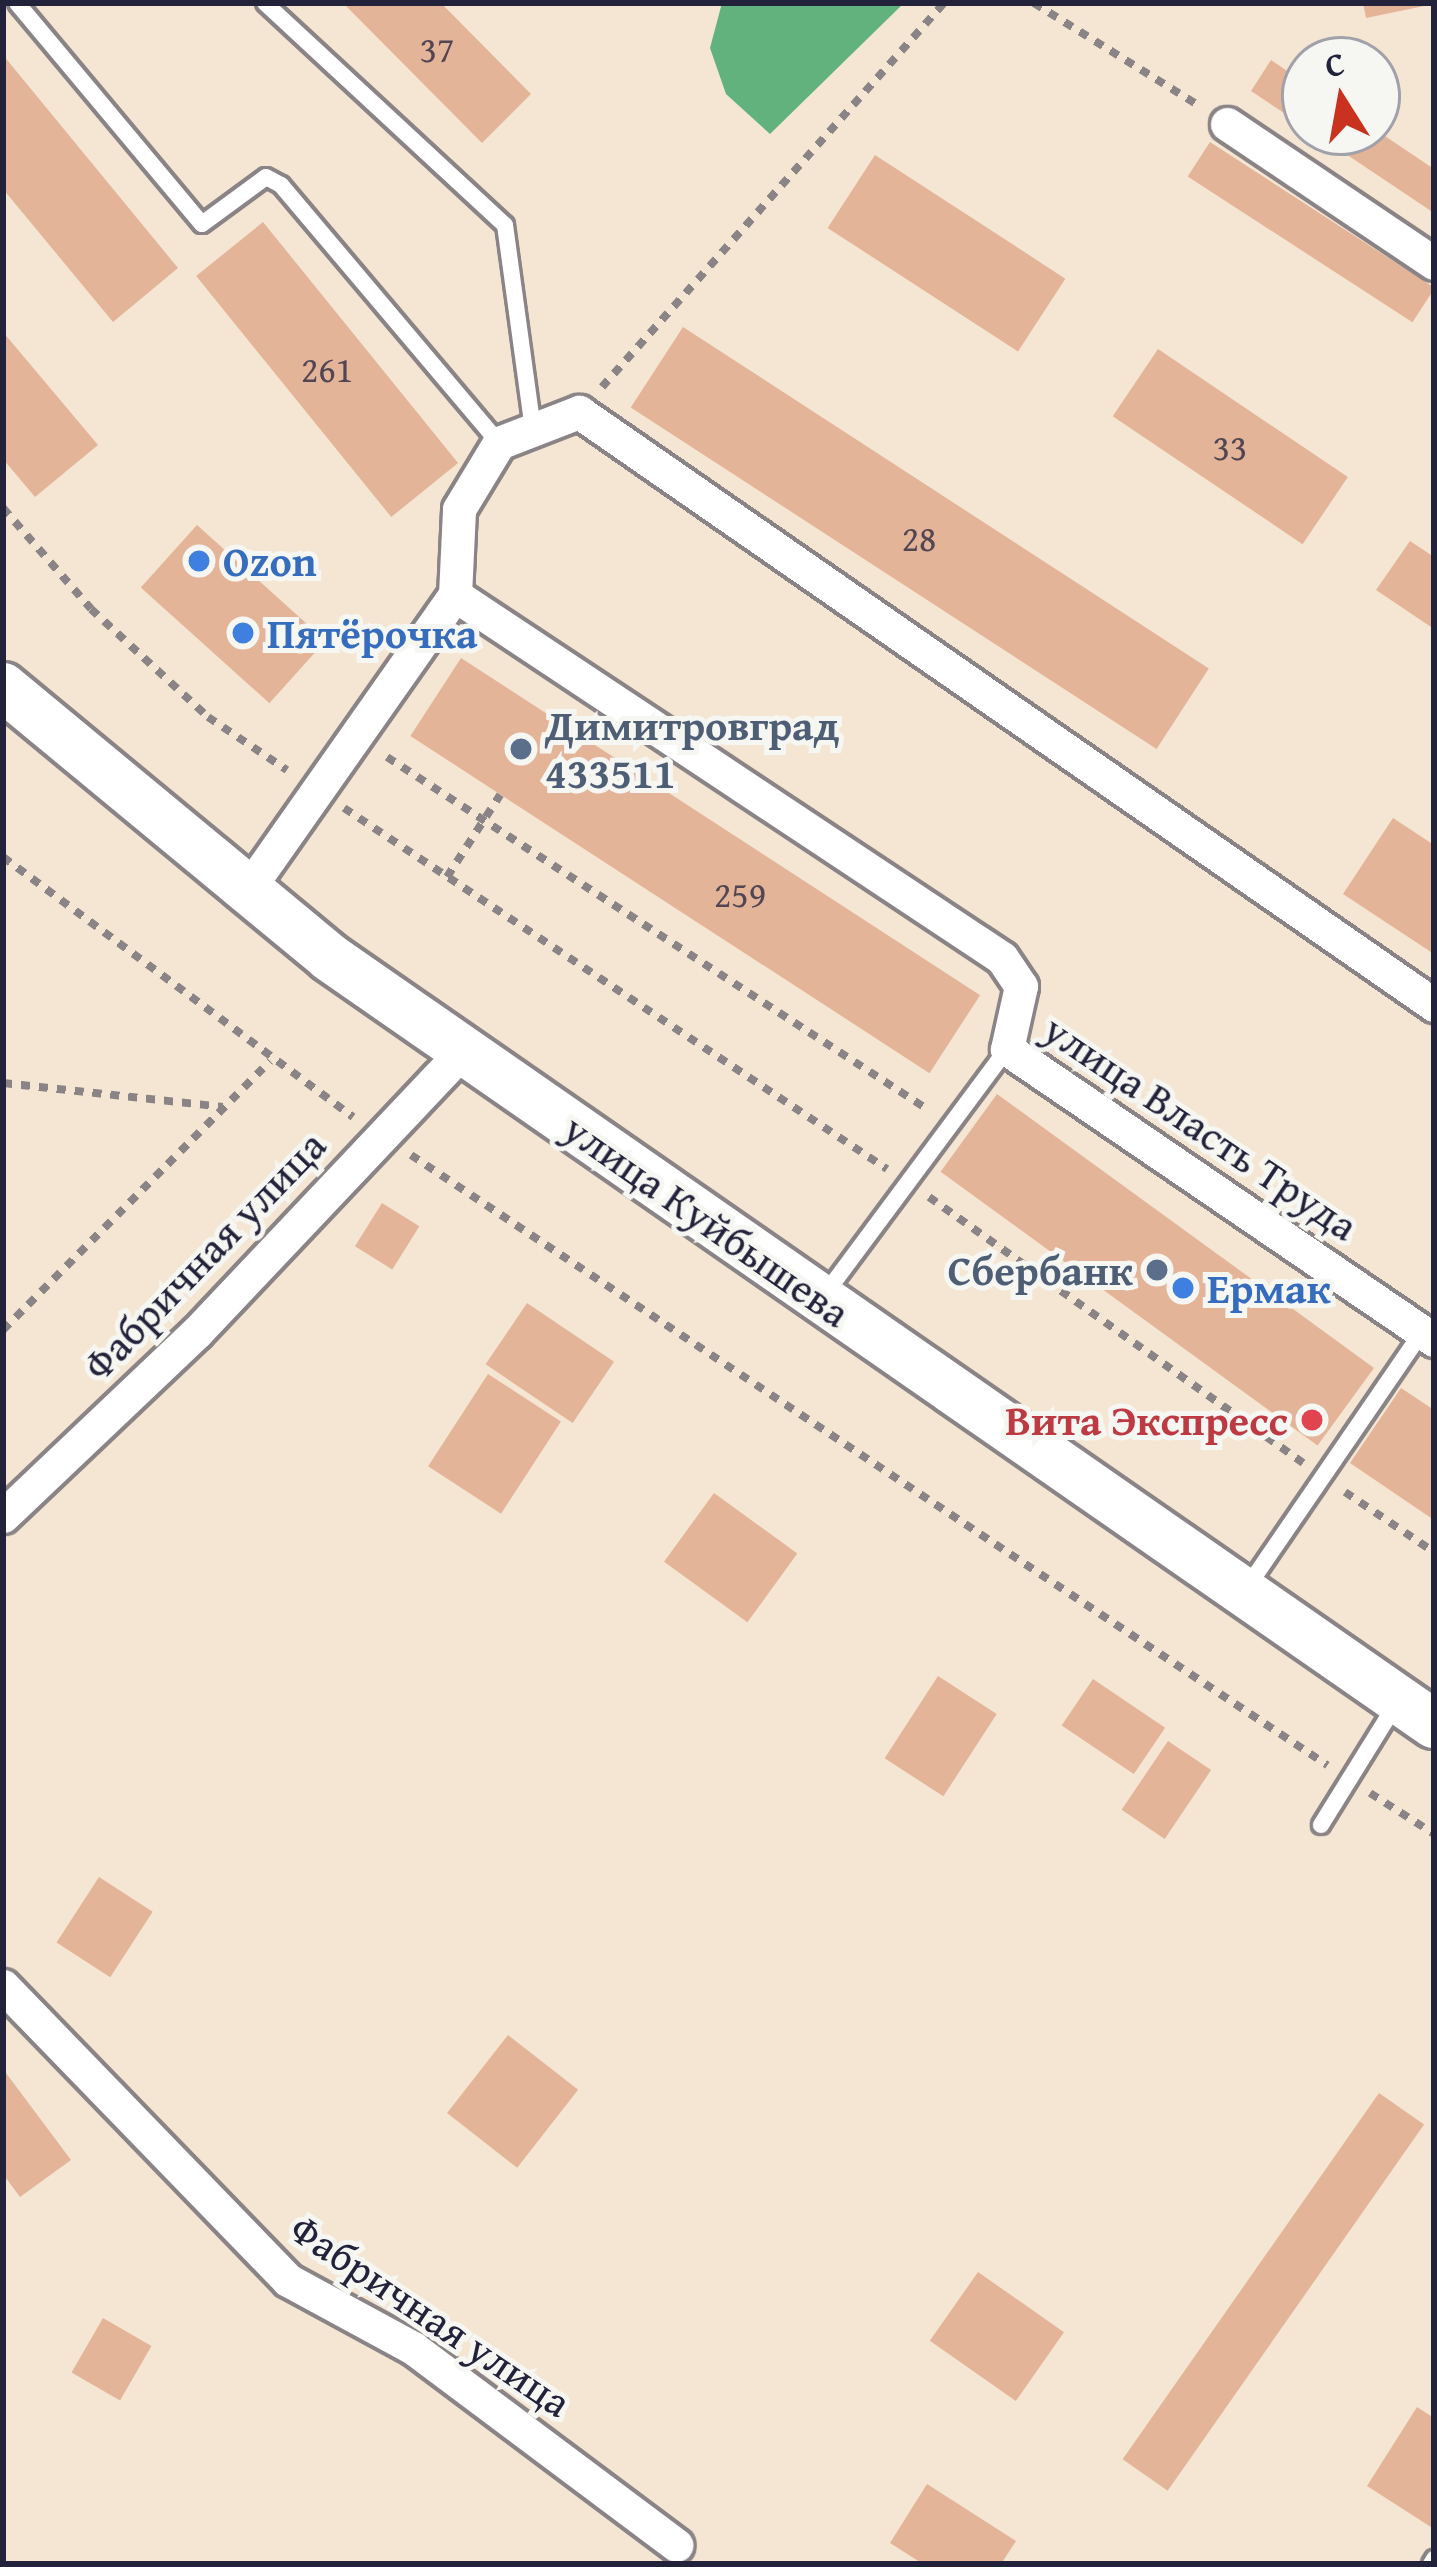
<!DOCTYPE html>
<html>
<head>
<meta charset="utf-8">
<style>
  body { margin:0 }
  #map { position:relative; width:1437px; height:2567px; overflow:hidden; background:#f4e6d2; font-family:"Gentium Book Plus",serif }
  div>[style] { position:absolute }
  .forest>* { inset:0; background:#62b27e }
  .building>* { inset:0; background:#e4b499; transform-origin:0 0 }
  .path>* { height:8px; margin-top:-4px; transform-origin:0; background:repeating-linear-gradient(90deg,#8b8486 0 9px,transparent 0 18px) }
  .roads { filter:drop-shadow(3px 0 #8b8486) drop-shadow(-3px 0 #8b8486) drop-shadow(0 3px #8b8486) drop-shadow(0 -3px #8b8486) }
  .service>* { height:16px; margin:-8px; padding:0 8px; transform-origin:8px; border-radius:8px; background:#fff }
  .minor>* { height:33px; margin:-16.5px; padding:0 16.5px; transform-origin:16.5px; border-radius:16.5px; background:#fff }
  .secondary>* { height:48px; margin:-24px; padding:0 24px; transform-origin:24px; border-radius:24px; background:#fff }
  .dots>* { width:33px; height:33px; translate:-50% -50%; box-sizing:border-box; border:6px solid #f6f6f2; border-radius:50% }
  span { translate:-50% -50%; white-space:nowrap; text-align:center; line-height:1.15; -webkit-text-stroke:10px #f6f6f2; paint-order:stroke }
  .number-label { font-size:36px; color:#524652 }
  .number-label span { -webkit-text-stroke-width:0 }
  .shop-label { font-size:42px; color:#366cbe; font-weight:700 }
  .left { translate:0 -50%; text-align:left }
  .service-label { font-size:42px; color:#4e5e75; font-weight:700 }
  .right { translate:-100% -50%; text-align:right }
  .street-label { font-size:42px; color:#22223b }
  .health-label { font-size:42px; color:#be3a42; font-weight:700 }
  .frame { position:absolute; inset:0; border:6px solid #22223b; pointer-events:none }
  .north { position:absolute; left:1281px; top:36px; width:120px; height:120px; box-sizing:border-box; background:#f6f6f2; border:3px solid #a1a1a9; border-radius:50%; rotate:349deg; font-size:33px; font-weight:700; line-height:48px; text-align:center; color:#22223b }
  .north::after { content:''; display:block; margin:auto; width:42px; height:54px; background:#c8321e; clip-path:polygon(50% 0,100% 100%,50% 72%,0 100%) }
</style>
</head>
<body>
<div id="map">
  <div class="forest">
    <i style="clip-path:polygon(722px 3px,904px 3px,770px 134px,726px 94px,710px 48px)"></i>
  </div>
  <div class="building">
    <i style="clip-path:polygon(343px 3px,441px 3px,531px 94px,482px 143px)"></i>
    <i style="clip-path:polygon(1363px 3px,1428px 3px,1429px 5px,1366px 18px)"></i>
    <i style="clip-path:polygon(3px 55px,178px 268px,113px 322px,3px 189px)"></i>
    <i style="clip-path:polygon(1271px 60px,1305px 83px,1305px 127px,1251px 91px)"></i>
    <i style="clip-path:polygon(1313px 132px,1379px 132px,1434px 169px,1434px 213px)"></i>
    <i style="left:1210px;top:142px;width:268px;height:41px;rotate:33deg"></i>
    <i style="left:875px;top:155px;width:227px;height:87px;rotate:33deg"></i>
    <i style="left:263px;top:222px;width:310px;height:86px;rotate:51deg"></i>
    <i style="left:683px;top:327px;width:627px;height:96px;rotate:33deg"></i>
    <i style="clip-path:polygon(3px 332px,98px 445px,35px 497px,3px 459px)"></i>
    <i style="left:1158px;top:349px;width:229px;height:81px;rotate:34deg"></i>
    <i style="left:197px;top:525px;width:173px;height:84px;rotate:42deg"></i>
    <i style="clip-path:polygon(1410px 541px,1434px 557px,1434px 629px,1376px 590px)"></i>
    <i style="left:461px;top:658px;width:619px;height:93px;rotate:33deg"></i>
    <i style="clip-path:polygon(1393px 818px,1434px 845px,1434px 954px,1343px 894px)"></i>
    <i style="left:997px;top:1094px;width:466px;height:96px;rotate:36deg"></i>
    <i style="left:382px;top:1203px;width:44px;height:51px;rotate:32deg"></i>
    <i style="left:527px;top:1303px;width:105px;height:74px;rotate:34deg"></i>
    <i style="left:488px;top:1374px;width:87px;height:110px;rotate:33deg"></i>
    <i style="clip-path:polygon(1401px 1388px,1434px 1410px,1434px 1520px,1350px 1463px)"></i>
    <i style="left:714px;top:1493px;width:103px;height:85px;rotate:36deg"></i>
    <i style="left:938px;top:1676px;width:70px;height:98px;rotate:33deg"></i>
    <i style="left:1093px;top:1679px;width:87px;height:56px;rotate:34deg"></i>
    <i style="left:1168px;top:1741px;width:52px;height:83px;rotate:34deg"></i>
    <i style="left:99px;top:1877px;width:64px;height:78px;rotate:33deg"></i>
    <i style="left:508px;top:2035px;width:89px;height:99px;rotate:38deg"></i>
    <i style="clip-path:polygon(3px 2069px,71px 2160px,20px 2197px,3px 2174px)"></i>
    <i style="left:1379px;top:2093px;width:55px;height:447px;rotate:35deg"></i>
    <i style="left:978px;top:2272px;width:105px;height:84px;rotate:35deg"></i>
    <i style="left:103px;top:2318px;width:56px;height:63px;rotate:30deg"></i>
    <i style="clip-path:polygon(1417px 2407px,1434px 2418px,1434px 2529px,1367px 2486px)"></i>
    <i style="clip-path:polygon(927px 2484px,1016px 2541px,1001px 2564px,923px 2564px,890px 2543px)"></i>
  </div>
  <div class="path">
    <i style="left:1034px;top:3px;width:197px;rotate:31.9deg"></i>
    <i style="left:602px;top:387px;width:514px;rotate:-48.31deg"></i>
    <i style="left:3px;top:508px;width:134px;rotate:48.9deg"></i>
    <i style="left:91px;top:609px;width:159px;rotate:42.7deg"></i>
    <i style="left:208px;top:717px;width:95px;rotate:33.9deg"></i>
    <i style="left:387px;top:757px;width:645px;rotate:33.1deg"></i>
    <i style="left:344px;top:808px;width:652px;rotate:33.62deg"></i>
    <i style="left:3px;top:857px;width:436px;rotate:36.6deg"></i>
    <i style="left:447px;top:877px;width:98px;rotate:-57.1deg"></i>
    <i style="left:3px;top:1083px;width:221px;rotate:6.2deg"></i>
    <i style="left:411px;top:1155px;width:1101px;rotate:33.66deg"></i>
    <i style="left:929px;top:1197px;width:459px;rotate:35.4deg"></i>
    <i style="left:3px;top:1330px;width:379px;rotate:-45.2deg"></i>
    <i style="left:1345px;top:1492px;width:107px;rotate:34deg"></i>
    <i style="left:1370px;top:1793px;width:76px;rotate:32.6deg"></i>
  </div>
  <div class="roads">
    <div class="service">
      <i style="left:17px;top:3px;width:288px;rotate:50.1deg"></i>
      <i style="left:202px;top:224px;width:79px;rotate:-36.3deg"></i>
      <i style="left:266px;top:177px;width:17px;rotate:28deg"></i>
      <i style="left:281px;top:185px;width:338px;rotate:49.8deg"></i>
      <i style="left:265px;top:3px;width:327px;rotate:42.8deg"></i>
      <i style="left:505px;top:225px;width:207px;rotate:82.2deg"></i>
      <i style="left:825px;top:1294px;width:305px;rotate:-53.4deg"></i>
      <i style="left:1246px;top:1589px;width:311px;rotate:-55.6deg"></i>
      <i style="left:1321px;top:1825px;width:146px;rotate:-58.2deg"></i>
      <i style="left:1431px;top:2564px;width:6px;rotate:-59deg"></i>
    </div>
    <div class="minor">
      <i style="left:1227px;top:124px;width:249px;rotate:33.9deg"></i>
      <i style="left:455px;top:595px;width:656px;rotate:33.57deg"></i>
      <i style="left:1002px;top:958px;width:34px;rotate:56deg"></i>
      <i style="left:1021px;top:986px;width:65px;rotate:102.5deg"></i>
      <i style="left:1007px;top:1049px;width:517px;rotate:34.27deg"></i>
      <i style="left:246px;top:892px;width:363px;rotate:-54.9deg"></i>
      <i style="left:455px;top:595px;width:86px;rotate:-87.3deg"></i>
      <i style="left:459px;top:509px;width:77px;rotate:-58.8deg"></i>
      <i style="left:499px;top:443px;width:86px;rotate:-21.2deg"></i>
      <i style="left:579px;top:412px;width:1041px;rotate:34.74deg"></i>
      <i style="left:3px;top:1516px;width:266px;rotate:-43.5deg"></i>
      <i style="left:196px;top:1333px;width:388px;rotate:-46.6deg"></i>
      <i style="left:3px;top:1986px;width:409px;rotate:45.9deg"></i>
      <i style="left:288px;top:2280px;width:142px;rotate:28.5deg"></i>
      <i style="left:413px;top:2348px;width:329px;rotate:36.8deg"></i>
    </div>
    <div class="secondary">
      <i style="left:3px;top:687px;width:423px;rotate:39.6deg"></i>
      <i style="left:329px;top:957px;width:1345px;rotate:34.77deg"></i>
    </div>
  </div>
  <div class="dots">
    <i style="left:199px;top:561px;background:#3f7fe0"></i>
    <i style="left:243px;top:633px;background:#3f7fe0"></i>
    <i style="left:521px;top:749px;background:#5c6f8a"></i>
    <i style="left:1157px;top:1270px;background:#5c6f8a"></i>
    <i style="left:1183px;top:1288px;background:#3f7fe0"></i>
    <i style="left:1312px;top:1420px;background:#e0444e"></i>
  </div>
  <div class="number-label">
    <span style="left:437px;top:49px">37</span>
    <span style="left:327px;top:369px">261</span>
    <span style="left:1230px;top:447px">33</span>
    <span style="left:919px;top:538px">28</span>
    <span style="left:740px;top:894px">259</span>
  </div>
  <div class="shop-label">
    <span class="left" style="left:223px;top:561px">Ozon</span>
    <span class="left" style="left:267px;top:633px">Пятёрочка</span>
    <span class="left" style="left:1207px;top:1288px">Ермак</span>
  </div>
  <div class="service-label">
    <span class="left" style="left:545px;top:749px">Димитровград<br>433511</span>
    <span class="right" style="left:1133px;top:1270px">Сбербанк</span>
  </div>
  <div class="street-label">
    <span style="left:1201px;top:1127px;rotate:34deg">улица Власть Труда</span>
    <span style="left:707px;top:1220px;rotate:35deg">улица Куйбышева</span>
    <span style="left:204px;top:1255px;rotate:-46deg">Фабричная улица</span>
    <span style="left:431px;top:2315px;rotate:34deg">Фабричная улица</span>
  </div>
  <div class="health-label">
    <span class="right" style="left:1288px;top:1420px">Вита Экспресс</span>
  </div>
  <div class="frame"></div>
  <div class="north">С</div>
</div>
</body>
</html>
